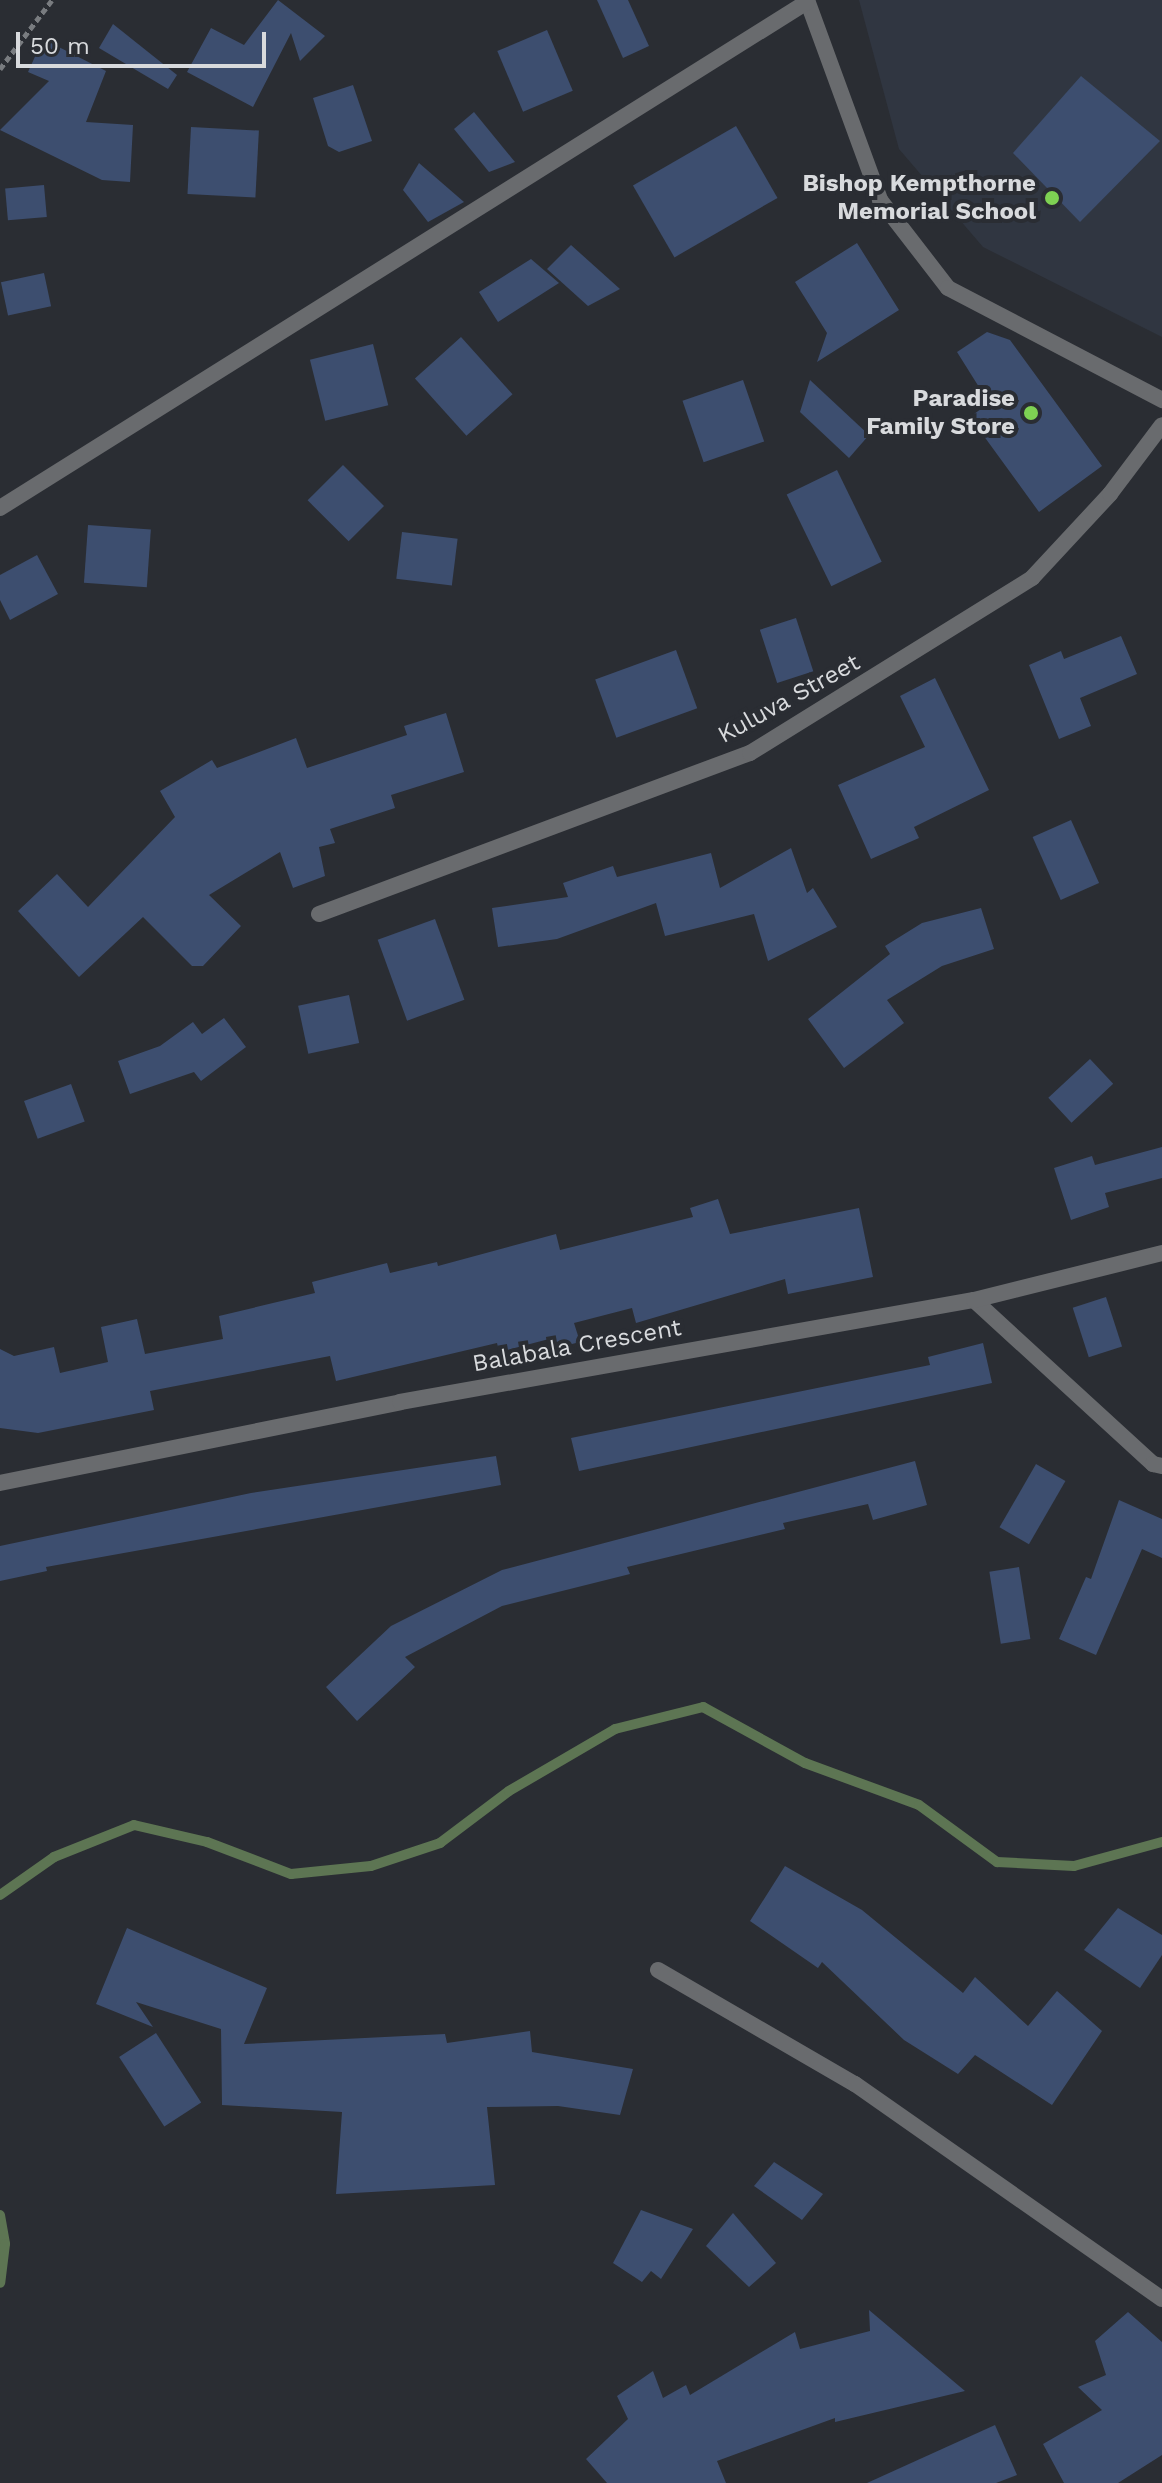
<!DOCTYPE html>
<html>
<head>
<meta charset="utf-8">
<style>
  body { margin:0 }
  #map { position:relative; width:1162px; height:2483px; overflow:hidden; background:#2a2d33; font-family:"Work Sans",sans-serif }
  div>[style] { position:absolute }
  .built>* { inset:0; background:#303641 }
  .stream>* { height:10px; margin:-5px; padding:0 5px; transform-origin:5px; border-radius:5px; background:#5d7553 }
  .building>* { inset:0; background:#3d4e6f; transform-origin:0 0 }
  .path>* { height:5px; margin-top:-2.5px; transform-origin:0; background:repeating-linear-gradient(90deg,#797c80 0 6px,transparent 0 10px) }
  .minor>* { height:16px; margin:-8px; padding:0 8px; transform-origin:8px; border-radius:8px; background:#696b6e }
  .dots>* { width:22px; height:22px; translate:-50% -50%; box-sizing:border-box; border:4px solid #2a2d33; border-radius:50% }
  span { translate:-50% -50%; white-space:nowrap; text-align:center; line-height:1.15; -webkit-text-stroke:8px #2a2d33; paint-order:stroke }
  .poi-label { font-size:24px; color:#d8dadd; font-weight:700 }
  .right { translate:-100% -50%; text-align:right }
  .street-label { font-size:24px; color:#d8dadd }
  .scale { position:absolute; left:16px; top:32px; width:250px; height:36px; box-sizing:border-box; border:4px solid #d8dadd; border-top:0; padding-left:10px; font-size:24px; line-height:28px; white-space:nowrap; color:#d8dadd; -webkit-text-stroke:6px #2a2d33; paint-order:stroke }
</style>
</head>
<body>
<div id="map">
  <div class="built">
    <i style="clip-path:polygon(859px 0,1162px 0,1162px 337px,983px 247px,899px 149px)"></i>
  </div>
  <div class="stream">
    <i style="left:0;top:1895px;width:66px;rotate:-35.1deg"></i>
    <i style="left:54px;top:1857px;width:86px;rotate:-21.8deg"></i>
    <i style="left:134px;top:1825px;width:75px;rotate:13.1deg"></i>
    <i style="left:207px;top:1842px;width:90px;rotate:20.9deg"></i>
    <i style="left:291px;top:1874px;width:80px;rotate:-5.7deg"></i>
    <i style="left:371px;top:1866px;width:73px;rotate:-18.4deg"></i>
    <i style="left:440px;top:1843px;width:86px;rotate:-37deg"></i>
    <i style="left:509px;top:1791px;width:123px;rotate:-30.3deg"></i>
    <i style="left:615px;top:1729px;width:91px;rotate:-14deg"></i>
    <i style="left:703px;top:1707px;width:116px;rotate:28.8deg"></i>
    <i style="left:805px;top:1763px;width:121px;rotate:20.2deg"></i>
    <i style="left:919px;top:1805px;width:97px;rotate:36.2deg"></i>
    <i style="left:997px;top:1862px;width:77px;rotate:3deg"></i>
    <i style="left:1074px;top:1866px;width:91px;rotate:-15.3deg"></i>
    <i style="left:0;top:2215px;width:29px;rotate:80deg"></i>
    <i style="left:5px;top:2244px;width:39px;rotate:97deg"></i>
  </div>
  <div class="building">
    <i style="clip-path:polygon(278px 0,325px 36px,300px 61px,291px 33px,253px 107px,187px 72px,211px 28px,244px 45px)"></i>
    <i style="clip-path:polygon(597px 0,628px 0,649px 46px,623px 58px)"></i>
    <i style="clip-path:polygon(113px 24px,177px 75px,168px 89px,99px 48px)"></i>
    <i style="left:547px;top:30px;width:66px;height:54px;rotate:67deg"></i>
    <i style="clip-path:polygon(43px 39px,106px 71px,86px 122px,133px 125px,130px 182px,102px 180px,0 130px,49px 81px,28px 72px)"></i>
    <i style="clip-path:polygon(1081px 76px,1160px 141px,1080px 222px,1013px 153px)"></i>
    <i style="clip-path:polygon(353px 85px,372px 141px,339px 152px,328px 146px,313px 98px)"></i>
    <i style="clip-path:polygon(474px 112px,515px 162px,489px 172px,454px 129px)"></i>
    <i style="left:736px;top:126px;width:83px;height:119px;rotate:60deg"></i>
    <i style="left:191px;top:127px;width:68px;height:67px;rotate:3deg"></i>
    <i style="clip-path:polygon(419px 163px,464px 202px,428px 222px,403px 190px)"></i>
    <i style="left:44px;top:185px;width:32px;height:39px;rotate:85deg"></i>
    <i style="clip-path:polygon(857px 243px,899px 310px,817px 362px,827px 333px,795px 282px)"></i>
    <i style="clip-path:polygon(571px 245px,620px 289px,588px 306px,547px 269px)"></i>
    <i style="clip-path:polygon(531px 259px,559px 283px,498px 322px,479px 292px)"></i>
    <i style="left:44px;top:273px;width:34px;height:44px;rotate:78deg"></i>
    <i style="clip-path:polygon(987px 332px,1010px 340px,1102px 466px,1039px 512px,970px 417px,989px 403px,957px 352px)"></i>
    <i style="left:461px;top:337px;width:77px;height:62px;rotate:48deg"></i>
    <i style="left:373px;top:344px;width:63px;height:65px;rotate:76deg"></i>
    <i style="left:743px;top:380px;width:65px;height:64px;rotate:71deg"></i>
    <i style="clip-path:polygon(810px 380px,869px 435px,849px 458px,800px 412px)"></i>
    <i style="left:343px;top:465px;width:58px;height:50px;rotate:45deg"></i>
    <i style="left:837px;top:470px;width:102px;height:56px;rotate:64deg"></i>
    <i style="left:88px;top:525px;width:63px;height:58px;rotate:4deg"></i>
    <i style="left:402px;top:532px;width:56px;height:47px;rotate:7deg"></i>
    <i style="clip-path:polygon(37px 555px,58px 594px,10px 620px,0 600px,0 575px)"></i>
    <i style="left:796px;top:618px;width:56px;height:38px;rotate:72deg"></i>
    <i style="clip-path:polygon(1121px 636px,1137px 674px,1080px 698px,1091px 726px,1059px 739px,1029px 665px,1061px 651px,1064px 659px)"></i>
    <i style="left:676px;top:650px;width:62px;height:86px;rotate:70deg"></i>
    <i style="clip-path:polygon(935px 678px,989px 790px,914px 827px,919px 838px,871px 859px,838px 785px,925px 747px,900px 696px)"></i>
    <i style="clip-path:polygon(446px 713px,464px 772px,391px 795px,395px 808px,330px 829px,335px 843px,319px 847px,325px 876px,293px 888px,280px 852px,209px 895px,241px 926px,203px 966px,192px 966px,143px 917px,79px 977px,18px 911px,57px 874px,88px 907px,175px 817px,160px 791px,212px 760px,217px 768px,296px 738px,307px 768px,407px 735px,404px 726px)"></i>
    <i style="left:1071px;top:820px;width:69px;height:42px;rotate:66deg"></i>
    <i style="clip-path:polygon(791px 848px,807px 893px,813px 888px,837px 927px,768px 961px,754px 914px,665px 936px,656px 903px,557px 939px,498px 947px,492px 908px,568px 897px,563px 883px,613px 866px,617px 877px,711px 853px,720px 888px)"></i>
    <i style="clip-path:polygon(981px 908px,994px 949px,942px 966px,887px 1000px,904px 1023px,844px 1068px,808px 1019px,890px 954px,885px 946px,922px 923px)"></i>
    <i style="left:435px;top:919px;width:86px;height:61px;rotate:70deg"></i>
    <i style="left:349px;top:995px;width:49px;height:52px;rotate:78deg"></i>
    <i style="clip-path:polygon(224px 1018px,246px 1047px,201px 1081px,194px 1072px,130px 1094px,118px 1061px,160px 1046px,193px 1022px,202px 1034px)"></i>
    <i style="left:1090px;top:1059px;width:34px;height:57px;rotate:47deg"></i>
    <i style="left:71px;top:1084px;width:40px;height:50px;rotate:70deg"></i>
    <i style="clip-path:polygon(1162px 1147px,1162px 1178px,1105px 1193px,1109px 1207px,1071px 1220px,1054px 1168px,1092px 1156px,1095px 1165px)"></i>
    <i style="clip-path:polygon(718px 1199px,730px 1234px,859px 1208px,873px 1277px,788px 1294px,785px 1279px,636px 1323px,632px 1308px,574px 1323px,580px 1342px,552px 1349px,549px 1339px,499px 1352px,497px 1343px,336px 1381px,330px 1356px,150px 1391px,154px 1410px,38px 1433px,0 1428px,0 1349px,14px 1356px,54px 1347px,60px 1373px,108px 1362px,101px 1327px,137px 1319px,145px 1354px,223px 1339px,219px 1316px,315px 1293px,312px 1282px,387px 1263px,390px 1273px,437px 1262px,438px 1266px,556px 1234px,560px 1250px,693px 1217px,690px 1208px)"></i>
    <i style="left:1106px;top:1297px;width:52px;height:35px;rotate:72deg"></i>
    <i style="clip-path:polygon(983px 1343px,992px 1383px,579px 1471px,571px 1438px,930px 1365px,928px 1357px)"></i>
    <i style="clip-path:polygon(496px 1456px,501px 1485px,46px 1567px,47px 1571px,0 1581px,0 1546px,251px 1493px)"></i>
    <i style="clip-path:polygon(915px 1461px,927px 1505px,873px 1520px,868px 1504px,783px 1523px,785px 1529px,627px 1567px,630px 1574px,502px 1606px,405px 1657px,415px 1667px,357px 1721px,326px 1687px,391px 1626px,502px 1570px)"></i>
    <i style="left:1036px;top:1464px;width:34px;height:73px;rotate:30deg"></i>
    <i style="clip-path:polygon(1119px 1500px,1162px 1519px,1162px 1558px,1142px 1549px,1096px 1655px,1059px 1639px,1086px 1577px,1091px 1579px)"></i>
    <i style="left:1019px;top:1567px;width:73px;height:30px;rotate:81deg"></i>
    <i style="clip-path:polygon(785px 1866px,862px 1910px,963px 1993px,975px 1977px,1028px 2026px,1057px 1991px,1102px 2031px,1052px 2105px,975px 2055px,958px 2074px,904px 2040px,822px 1962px,818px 1968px,750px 1921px)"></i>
    <i style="clip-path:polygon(1118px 1908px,1162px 1935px,1162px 1955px,1140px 1988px,1084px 1950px)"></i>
    <i style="clip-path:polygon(127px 1928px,267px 1988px,244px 2044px,445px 2034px,447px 2043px,530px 2031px,532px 2052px,633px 2069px,620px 2115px,558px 2106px,487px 2107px,495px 2185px,336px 2194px,342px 2112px,222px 2105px,221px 2029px,136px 2002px,153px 2027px,96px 2004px)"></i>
    <i style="left:156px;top:2033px;width:83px;height:44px;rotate:57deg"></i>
    <i style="clip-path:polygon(774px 2162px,823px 2194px,802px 2220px,754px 2186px)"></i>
    <i style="clip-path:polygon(641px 2210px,693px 2229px,661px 2279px,651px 2271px,642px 2282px,613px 2263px)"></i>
    <i style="clip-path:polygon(733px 2213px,776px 2263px,749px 2287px,706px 2246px)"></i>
    <i style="clip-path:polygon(869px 2310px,965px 2391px,835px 2422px,835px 2418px,717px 2461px,726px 2483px,607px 2483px,586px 2459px,628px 2419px,617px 2396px,653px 2371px,663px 2398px,686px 2385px,690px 2395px,795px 2332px,800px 2349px,870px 2331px)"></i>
    <i style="clip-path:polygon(1128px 2312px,1162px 2342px,1162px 2455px,1118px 2483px,1064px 2483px,1043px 2444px,1102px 2410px,1078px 2387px,1106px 2375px,1095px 2341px)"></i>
    <i style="clip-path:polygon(995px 2425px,1017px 2475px,996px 2483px,867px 2483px)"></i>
  </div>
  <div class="path">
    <i style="left:0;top:69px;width:86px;rotate:-53deg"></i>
  </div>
  <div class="minor">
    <i style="left:807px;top:0;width:213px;rotate:69.9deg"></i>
    <i style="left:880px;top:200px;width:111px;rotate:52.3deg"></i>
    <i style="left:948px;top:288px;width:242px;rotate:27.6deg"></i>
    <i style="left:0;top:508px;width:953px;rotate:-32.09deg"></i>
    <i style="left:319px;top:914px;width:460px;rotate:-20.5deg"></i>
    <i style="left:750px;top:753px;width:332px;rotate:-31.8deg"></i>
    <i style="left:1032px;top:578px;width:115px;rotate:-47.1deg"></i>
    <i style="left:1110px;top:494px;width:86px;rotate:-53deg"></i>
    <i style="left:974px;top:1300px;width:243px;rotate:42.5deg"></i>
    <i style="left:1153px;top:1464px;width:9px;rotate:13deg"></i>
    <i style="left:0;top:1483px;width:408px;rotate:-11.4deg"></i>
    <i style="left:400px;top:1402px;width:583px;rotate:-10.08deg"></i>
    <i style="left:974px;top:1300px;width:194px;rotate:-14deg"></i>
    <i style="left:658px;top:1970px;width:228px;rotate:30.1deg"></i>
    <i style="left:855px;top:2084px;width:375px;rotate:35deg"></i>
  </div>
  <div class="dots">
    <i style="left:1052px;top:198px;background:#7ed153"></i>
    <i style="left:1031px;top:413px;background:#7ed153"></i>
  </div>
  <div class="poi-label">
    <span class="right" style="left:1036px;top:198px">Bishop Kempthorne<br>Memorial School</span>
    <span class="right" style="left:1015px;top:413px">Paradise<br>Family Store</span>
  </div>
  <div class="street-label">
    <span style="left:789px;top:699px;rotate:-29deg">Kuluva Street</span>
    <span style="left:577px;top:1346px;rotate:-10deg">Balabala Crescent</span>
  </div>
  <div class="scale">50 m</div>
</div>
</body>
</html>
